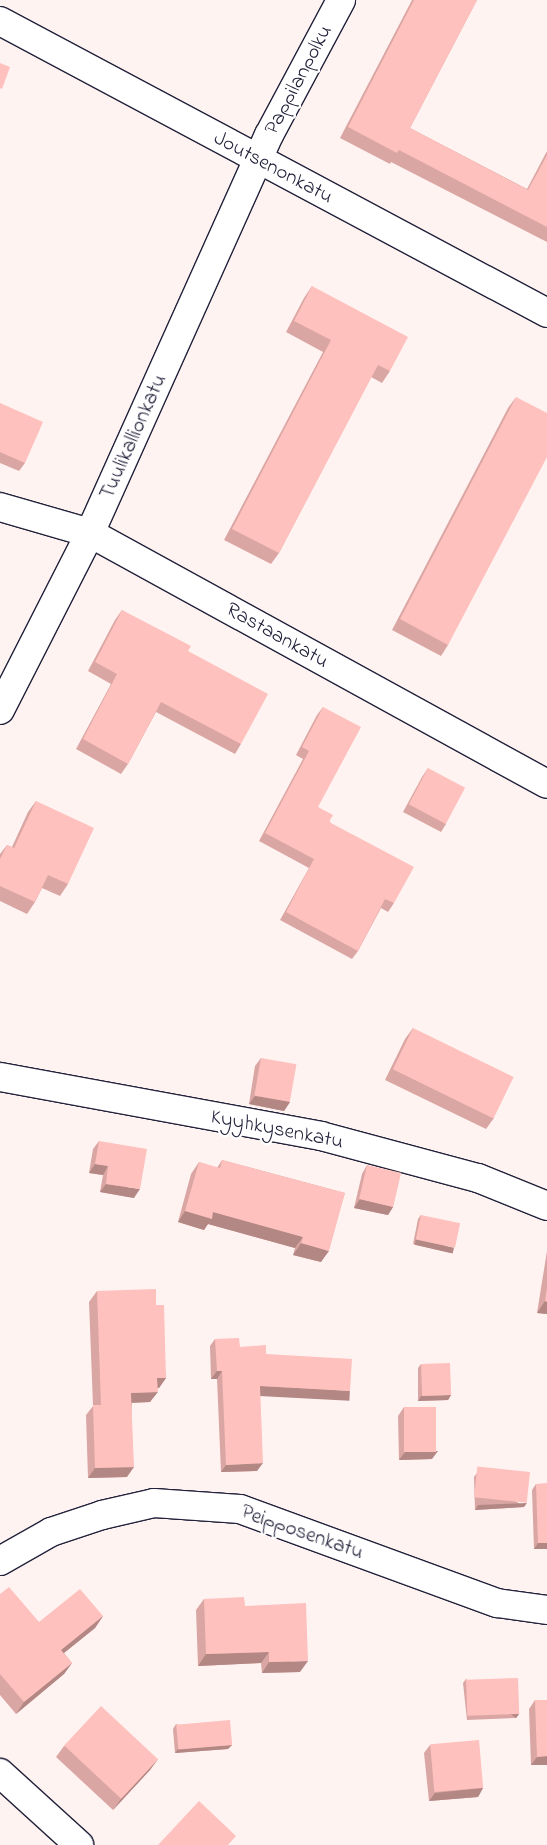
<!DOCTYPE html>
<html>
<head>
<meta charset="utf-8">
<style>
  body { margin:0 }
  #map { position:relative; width:547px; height:1845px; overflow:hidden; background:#fff3f2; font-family:"Indie Flower",sans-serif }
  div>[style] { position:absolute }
  .roads { filter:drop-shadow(1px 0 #22223b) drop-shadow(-1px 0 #22223b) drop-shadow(0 1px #22223b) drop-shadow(0 -1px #22223b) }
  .street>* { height:28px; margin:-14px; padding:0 14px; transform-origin:14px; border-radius:14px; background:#fff }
  .secondary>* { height:28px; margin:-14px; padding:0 14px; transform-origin:14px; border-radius:14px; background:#fff }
  .wall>* { inset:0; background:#daa6a3 }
  .shaded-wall>* { inset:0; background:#b28784; transform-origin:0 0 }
  .building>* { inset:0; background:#fec1bd; transform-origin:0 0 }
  span { translate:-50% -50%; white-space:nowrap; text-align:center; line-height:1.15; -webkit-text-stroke:4.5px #fff; paint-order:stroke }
  .street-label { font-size:21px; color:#22223b }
</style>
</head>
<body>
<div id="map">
  <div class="roads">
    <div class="street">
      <i style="left:0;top:507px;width:94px;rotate:16.1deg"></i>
      <i style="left:90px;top:533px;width:521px;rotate:28.78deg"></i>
      <i style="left:0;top:710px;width:199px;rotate:-63deg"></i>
      <i style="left:90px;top:533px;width:436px;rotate:-65.8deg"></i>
      <i style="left:269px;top:135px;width:153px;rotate:-61.9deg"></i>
      <i style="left:0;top:1077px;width:326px;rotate:10.4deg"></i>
      <i style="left:321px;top:1136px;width:163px;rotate:15deg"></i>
      <i style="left:478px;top:1178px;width:74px;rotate:22.1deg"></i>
      <i style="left:0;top:1561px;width:59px;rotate:-29.6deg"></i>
      <i style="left:51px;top:1532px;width:54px;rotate:-18.4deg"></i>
      <i style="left:102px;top:1515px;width:53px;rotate:-13deg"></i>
      <i style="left:154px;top:1503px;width:86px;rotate:4deg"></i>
      <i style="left:240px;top:1509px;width:274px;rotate:20.1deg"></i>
      <i style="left:497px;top:1603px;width:50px;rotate:8deg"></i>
      <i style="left:0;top:1773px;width:107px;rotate:42.3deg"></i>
    </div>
    <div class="secondary">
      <i style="left:0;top:21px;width:620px;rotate:28.09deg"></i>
    </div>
  </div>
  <div class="wall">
    <i style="clip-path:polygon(412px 0,477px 0,410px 128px,527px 189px,547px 151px,547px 242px,391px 162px,390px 164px,340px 138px)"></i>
    <i style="clip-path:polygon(312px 286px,390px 371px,382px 383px,371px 377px,279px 553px,271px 564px,224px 540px,323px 352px,286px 332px,304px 298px)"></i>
    <i style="clip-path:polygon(516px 397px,448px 645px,441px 656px,392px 630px,508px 408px)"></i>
    <i style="clip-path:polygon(0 403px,25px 463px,19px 471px,0 463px)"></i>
    <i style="clip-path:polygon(122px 610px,188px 651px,241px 744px,235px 754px,156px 712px,128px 764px,121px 774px,76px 749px,111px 684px,88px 671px,115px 620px)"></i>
    <i style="clip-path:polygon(323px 707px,318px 807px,394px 903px,388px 912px,381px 908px,358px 951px,352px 959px,280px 920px,309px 868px,259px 841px,303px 759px,296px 755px,317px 715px)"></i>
    <i style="clip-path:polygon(428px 768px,446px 824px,441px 832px,403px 812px,422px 777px)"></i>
    <i style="clip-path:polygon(36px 801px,68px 884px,60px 896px,42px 888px,35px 902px,27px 914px,0 901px,0 854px,7px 845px,12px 847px,28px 812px)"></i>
    <i style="clip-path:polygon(413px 1028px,494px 1118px,486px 1129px,385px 1080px,405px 1039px)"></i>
    <i style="clip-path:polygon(261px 1058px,290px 1102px,284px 1111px,249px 1104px,255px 1066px)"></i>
    <i style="clip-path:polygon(99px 1141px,134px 1198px,100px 1192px,103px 1175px,89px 1173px,93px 1149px)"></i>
    <i style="clip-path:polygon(222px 1160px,345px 1193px,321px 1262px,293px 1255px,295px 1248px,208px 1224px,204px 1230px,178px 1222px,191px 1174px,199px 1162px,217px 1168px)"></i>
    <i style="clip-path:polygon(367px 1165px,393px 1207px,388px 1215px,354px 1208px,362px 1174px)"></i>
    <i style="clip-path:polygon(421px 1215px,451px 1253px,413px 1244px,418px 1219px)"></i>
    <i style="clip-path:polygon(547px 1251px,547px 1314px,537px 1313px)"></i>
    <i style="clip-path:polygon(97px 1291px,156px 1305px,166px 1378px,159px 1388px,158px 1388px,150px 1402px,132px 1403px,127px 1477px,88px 1478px,86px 1415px,93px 1406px,89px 1302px)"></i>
    <i style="clip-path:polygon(215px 1339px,240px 1347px,266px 1354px,345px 1399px,260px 1394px,257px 1471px,221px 1472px,217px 1379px,211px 1379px,210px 1346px)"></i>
    <i style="clip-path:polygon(421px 1364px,451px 1395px,448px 1400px,418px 1401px,418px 1368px)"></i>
    <i style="clip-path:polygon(404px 1407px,432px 1459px,399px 1460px,398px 1416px)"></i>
    <i style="clip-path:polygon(477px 1473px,524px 1507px,475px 1510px,474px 1477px)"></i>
    <i style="clip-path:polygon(536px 1484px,547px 1549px,534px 1549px,532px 1490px)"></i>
    <i style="clip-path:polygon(0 1594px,39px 1622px,103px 1616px,95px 1628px,64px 1653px,72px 1663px,64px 1674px,16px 1714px,0 1695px)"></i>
    <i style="clip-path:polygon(204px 1599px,245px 1606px,300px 1672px,262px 1673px,261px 1663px,198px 1666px,196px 1610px)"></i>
    <i style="clip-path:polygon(466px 1679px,519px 1714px,516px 1718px,467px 1720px,463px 1683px)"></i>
    <i style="clip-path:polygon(535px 1700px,547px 1700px,547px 1765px,531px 1765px,529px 1709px)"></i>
    <i style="clip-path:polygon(176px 1724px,232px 1745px,228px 1749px,175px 1753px,173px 1729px)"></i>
    <i style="clip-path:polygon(430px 1745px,483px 1788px,478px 1797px,429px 1801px,424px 1753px)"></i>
    <i style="clip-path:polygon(64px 1746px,158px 1759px,150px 1770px,113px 1810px,56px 1757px)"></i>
  </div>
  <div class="shaded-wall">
    <i style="clip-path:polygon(255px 1096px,290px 1102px,284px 1111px,249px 1104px)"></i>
    <i style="clip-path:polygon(95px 1164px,108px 1166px,103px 1175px,89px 1173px)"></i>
    <i style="clip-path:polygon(106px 1184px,140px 1189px,134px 1198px,100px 1192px)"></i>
    <i style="clip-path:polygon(360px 1199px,393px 1207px,388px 1215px,354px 1208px)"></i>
    <i style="clip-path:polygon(185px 1211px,213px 1212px,303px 1237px,295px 1248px,208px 1224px,204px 1230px,178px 1222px)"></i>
    <i style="left:416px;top:1239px;width:39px;height:6px;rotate:13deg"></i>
    <i style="clip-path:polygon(301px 1243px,329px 1251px,321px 1262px,293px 1255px)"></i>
    <i style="clip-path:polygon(545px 1301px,547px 1302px,547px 1314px,537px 1313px)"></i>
    <i style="clip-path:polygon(217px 1371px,222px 1371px,217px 1379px,211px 1379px)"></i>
    <i style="clip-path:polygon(157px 1378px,166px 1378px,159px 1388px,150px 1389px)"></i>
    <i style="left:260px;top:1386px;width:90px;height:10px;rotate:3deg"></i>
    <i style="clip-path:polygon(158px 1392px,150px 1402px,124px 1403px,131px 1393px)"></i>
    <i style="clip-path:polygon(451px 1395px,448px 1400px,418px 1401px,421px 1396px)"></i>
    <i style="clip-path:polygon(438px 1451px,432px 1459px,399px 1460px,405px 1452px)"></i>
    <i style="clip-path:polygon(263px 1463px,257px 1471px,221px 1472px,226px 1465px)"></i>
    <i style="clip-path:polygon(134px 1467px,127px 1477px,88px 1478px,95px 1468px)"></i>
    <i style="clip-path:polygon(527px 1503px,524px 1507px,475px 1510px,478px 1505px)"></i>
    <i style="clip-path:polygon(538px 1543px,547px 1543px,547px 1549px,534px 1549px)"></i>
    <i style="clip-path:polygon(103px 1616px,95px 1628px,54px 1661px,61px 1650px)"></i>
    <i style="clip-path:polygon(269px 1652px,261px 1663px,198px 1666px,206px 1654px)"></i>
    <i style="clip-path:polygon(308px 1661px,300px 1672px,262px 1673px,269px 1662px)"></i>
    <i style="clip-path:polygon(72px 1663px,64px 1674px,16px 1714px,24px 1702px)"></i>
    <i style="left:519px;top:1714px;width:5px;height:49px;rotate:127deg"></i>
    <i style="clip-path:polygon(232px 1745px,228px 1749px,175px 1753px,178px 1749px)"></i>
    <i style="clip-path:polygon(547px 1756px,547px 1765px,531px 1765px,537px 1757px)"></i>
    <i style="clip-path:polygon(158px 1759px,150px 1770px,113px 1810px,121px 1799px)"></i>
    <i style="clip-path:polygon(483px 1788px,478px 1797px,429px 1801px,435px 1793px)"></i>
  </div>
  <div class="building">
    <i style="clip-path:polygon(414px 0,477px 0,410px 128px,528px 190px,547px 155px,547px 227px,399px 150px,397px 153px,348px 127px)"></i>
    <i style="clip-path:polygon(0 63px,10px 67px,2px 89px,0 88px)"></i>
    <i style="clip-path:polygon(312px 286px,408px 337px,390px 371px,378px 365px,279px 553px,232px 529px,331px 340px,294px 321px)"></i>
    <i style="clip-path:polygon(516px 397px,547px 413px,547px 457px,448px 645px,400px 619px)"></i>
    <i style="clip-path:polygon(0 403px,43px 422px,25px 463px,0 452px)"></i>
    <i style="clip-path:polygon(122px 610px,191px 646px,188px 651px,268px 694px,241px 744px,161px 702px,128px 764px,83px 739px,117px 674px,95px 662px)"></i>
    <i style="clip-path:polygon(323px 707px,361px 727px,318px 807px,333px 815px,329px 822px,414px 867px,394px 903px,385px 899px,358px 951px,286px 912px,314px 859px,265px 833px,309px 751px,302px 747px)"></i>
    <i style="left:428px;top:768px;width:42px;height:41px;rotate:28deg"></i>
    <i style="clip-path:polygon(36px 801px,94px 828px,68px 884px,48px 875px,35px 902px,0 886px,0 859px,7px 845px,14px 848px)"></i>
    <i style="left:413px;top:1028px;width:112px;height:46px;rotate:26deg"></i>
    <i style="left:261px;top:1058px;width:36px;height:38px;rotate:10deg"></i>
    <i style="clip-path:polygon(99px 1141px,147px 1149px,140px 1189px,106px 1184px,108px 1166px,95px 1164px)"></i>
    <i style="clip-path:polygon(222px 1160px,345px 1193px,329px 1251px,301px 1243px,303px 1237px,213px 1212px,212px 1219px,185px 1211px,199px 1162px,220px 1168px)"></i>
    <i style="left:367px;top:1165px;width:35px;height:35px;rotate:13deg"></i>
    <i style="left:421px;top:1215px;width:40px;height:25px;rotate:12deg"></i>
    <i style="clip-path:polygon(547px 1288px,547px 1302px,545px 1301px)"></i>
    <i style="clip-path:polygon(156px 1289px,156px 1305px,164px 1305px,166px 1378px,157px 1378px,158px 1392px,131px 1393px,134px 1467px,95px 1468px,93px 1405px,101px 1405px,97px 1291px)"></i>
    <i style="clip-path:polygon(239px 1338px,240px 1347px,266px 1345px,266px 1354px,352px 1359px,350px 1391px,260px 1386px,263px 1463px,226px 1465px,222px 1371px,217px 1371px,215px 1339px)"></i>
    <i style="left:450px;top:1363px;width:32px;height:29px;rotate:88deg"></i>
    <i style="left:404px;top:1407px;width:32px;height:45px"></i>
    <i style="left:530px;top:1472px;width:31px;height:53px;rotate:96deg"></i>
    <i style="clip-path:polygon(547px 1483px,547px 1543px,538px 1543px,536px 1484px)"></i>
    <i style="clip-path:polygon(9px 1587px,39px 1622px,80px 1589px,103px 1616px,61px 1650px,72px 1663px,24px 1702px,0 1674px,0 1594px)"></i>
    <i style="clip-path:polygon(244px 1597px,245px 1606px,306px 1603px,308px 1661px,269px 1662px,269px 1652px,206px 1654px,204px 1599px)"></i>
    <i style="left:518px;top:1678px;width:36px;height:52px;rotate:88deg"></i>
    <i style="clip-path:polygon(535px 1700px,547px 1700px,547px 1756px,537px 1757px)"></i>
    <i style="left:101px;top:1706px;width:78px;height:54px;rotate:43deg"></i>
    <i style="left:230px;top:1720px;width:25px;height:54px;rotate:85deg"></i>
    <i style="left:479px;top:1740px;width:48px;height:49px;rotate:85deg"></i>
    <i style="clip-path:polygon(199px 1801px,236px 1836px,228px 1845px,158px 1845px)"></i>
  </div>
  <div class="street-label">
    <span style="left:299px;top:80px;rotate:-62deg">Pappilanpolku</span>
    <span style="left:273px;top:168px;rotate:28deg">Joutsenonkatu</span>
    <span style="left:134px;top:437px;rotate:-66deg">Tuulikallionkatu</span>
    <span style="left:277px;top:636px;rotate:29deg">Rastaankatu</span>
    <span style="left:277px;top:1130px;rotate:11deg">Kyyhkysenkatu</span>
    <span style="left:302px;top:1533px;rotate:19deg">Peipposenkatu</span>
  </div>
</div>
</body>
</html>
